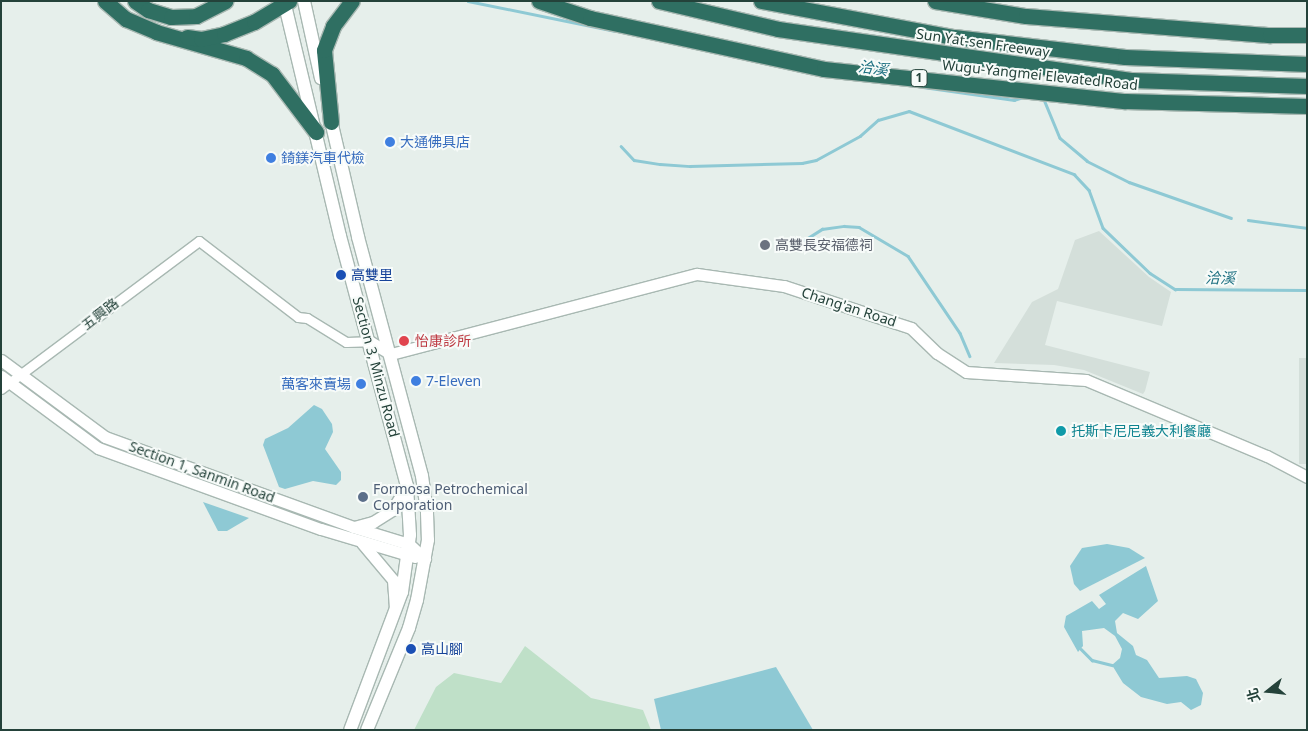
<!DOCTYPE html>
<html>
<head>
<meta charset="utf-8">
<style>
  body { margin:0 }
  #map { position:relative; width:1308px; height:731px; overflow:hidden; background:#e6efeb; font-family:"Noto Sans","Noto Sans TC",sans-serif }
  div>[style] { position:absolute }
  .built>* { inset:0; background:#d4dfda; transform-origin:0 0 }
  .green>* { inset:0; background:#bfe0c8 }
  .water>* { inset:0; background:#8ec9d4 }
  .stream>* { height:2.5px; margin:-1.25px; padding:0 1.25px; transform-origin:1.25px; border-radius:1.25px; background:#8ec9d4 }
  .roads { filter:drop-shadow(1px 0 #a8b8b2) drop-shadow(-1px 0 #a8b8b2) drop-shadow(0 1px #a8b8b2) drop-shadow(0 -1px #a8b8b2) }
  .minor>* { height:9px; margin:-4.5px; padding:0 4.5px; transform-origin:4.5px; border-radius:4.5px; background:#fff }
  .tertiary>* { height:11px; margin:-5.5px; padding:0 5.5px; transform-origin:5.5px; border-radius:5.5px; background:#fff }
  .secondary>* { height:12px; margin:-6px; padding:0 6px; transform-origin:6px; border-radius:6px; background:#fff }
  .motorway>* { height:15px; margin:-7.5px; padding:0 7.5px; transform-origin:7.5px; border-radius:7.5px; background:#2f6f62 }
  .dots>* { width:14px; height:14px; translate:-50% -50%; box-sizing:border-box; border:2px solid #f7fbf9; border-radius:50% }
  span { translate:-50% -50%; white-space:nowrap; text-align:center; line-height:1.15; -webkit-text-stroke:4px #f7fbf9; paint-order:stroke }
  .shield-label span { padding:1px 4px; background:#f7fbf9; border:1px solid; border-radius:4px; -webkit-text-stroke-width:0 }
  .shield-label { font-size:12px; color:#24423a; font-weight:700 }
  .street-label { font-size:14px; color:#24423a }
  .shop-label { font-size:14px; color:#366cbe }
  .left { translate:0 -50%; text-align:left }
  .right { translate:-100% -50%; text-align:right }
  .worship-label { font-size:14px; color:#5b616d }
  .transit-label { font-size:14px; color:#164399 }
  .health-label { font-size:14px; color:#be3a42 }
  .culture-label { font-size:14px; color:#0d838f }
  .service-label { font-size:14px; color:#4e5e75 }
  .water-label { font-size:15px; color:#1c6f80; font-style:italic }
  .frame { position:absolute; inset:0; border:2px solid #24423a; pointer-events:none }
  .north { position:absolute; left:1243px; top:666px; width:50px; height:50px; -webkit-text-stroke:4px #f7fbf9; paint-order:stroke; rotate:254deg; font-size:14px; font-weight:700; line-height:20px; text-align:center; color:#24423a }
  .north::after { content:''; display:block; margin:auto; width:18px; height:22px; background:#24423a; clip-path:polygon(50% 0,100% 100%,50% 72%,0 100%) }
</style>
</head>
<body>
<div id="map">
  <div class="built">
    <i style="clip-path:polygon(1099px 231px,1149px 277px,1171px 292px,1162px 326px,1057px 301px,1045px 345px,1150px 372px,1145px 391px,1143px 394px,1084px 370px,1054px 365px,994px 363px,1032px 302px,1058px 289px,1075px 240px)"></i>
    <i style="left:1307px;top:358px;width:106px;height:8px;rotate:90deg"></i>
  </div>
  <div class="green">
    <i style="clip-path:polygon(525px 646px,591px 698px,643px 710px,651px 730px,414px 730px,436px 687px,454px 673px,501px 683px)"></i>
  </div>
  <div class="water">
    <i style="clip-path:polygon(314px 405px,322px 409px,332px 424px,333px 432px,325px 449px,341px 472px,341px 480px,336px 485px,313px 481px,285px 489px,279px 487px,263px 445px,265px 439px,288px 428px)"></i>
    <i style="clip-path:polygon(203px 502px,249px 518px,227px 531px,218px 531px)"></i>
    <i style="clip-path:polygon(1107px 544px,1129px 548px,1145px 558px,1080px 591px,1074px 584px,1070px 566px,1082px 548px)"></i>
    <i style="clip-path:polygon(1146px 566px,1158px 601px,1138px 619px,1123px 613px,1115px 621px,1117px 633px,1133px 646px,1136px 655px,1147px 660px,1159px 678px,1187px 676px,1196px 679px,1203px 693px,1201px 705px,1191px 710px,1181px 702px,1167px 704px,1141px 697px,1123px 683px,1112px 665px,1120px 658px,1122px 649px,1115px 636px,1104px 628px,1082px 631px,1083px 646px,1078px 652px,1064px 627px,1066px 616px,1092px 601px,1099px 609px,1106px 604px,1099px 595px)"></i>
    <i style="clip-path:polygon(776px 667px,813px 730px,661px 730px,654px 699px)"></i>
  </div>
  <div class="stream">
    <i style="left:468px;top:1px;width:150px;rotate:11.5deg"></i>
    <i style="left:923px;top:87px;width:92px;rotate:8.1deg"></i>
    <i style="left:1014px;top:100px;width:9px;rotate:-18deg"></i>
    <i style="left:1043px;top:97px;width:44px;rotate:67.5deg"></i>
    <i style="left:1060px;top:138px;width:35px;rotate:40deg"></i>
    <i style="left:1087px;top:161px;width:47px;rotate:26.6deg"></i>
    <i style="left:1129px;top:182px;width:108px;rotate:19.4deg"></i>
    <i style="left:621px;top:146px;width:19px;rotate:47deg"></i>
    <i style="left:634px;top:160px;width:26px;rotate:9deg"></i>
    <i style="left:660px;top:164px;width:30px;rotate:4deg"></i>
    <i style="left:690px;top:166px;width:112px;rotate:-1.5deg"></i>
    <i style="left:802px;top:163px;width:14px;rotate:-12deg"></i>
    <i style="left:816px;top:160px;width:50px;rotate:-28.6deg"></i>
    <i style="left:860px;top:136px;width:24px;rotate:-42deg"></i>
    <i style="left:878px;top:120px;width:32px;rotate:-16deg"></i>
    <i style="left:909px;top:111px;width:177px;rotate:20.9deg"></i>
    <i style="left:1074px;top:174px;width:22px;rotate:47deg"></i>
    <i style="left:1089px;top:190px;width:40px;rotate:69.8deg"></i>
    <i style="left:1103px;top:228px;width:65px;rotate:43.8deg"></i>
    <i style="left:1150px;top:273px;width:30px;rotate:33deg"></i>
    <i style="left:1175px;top:289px;width:132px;rotate:0.4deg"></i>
    <i style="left:1248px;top:220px;width:60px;rotate:7.7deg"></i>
    <i style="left:783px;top:246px;width:24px;rotate:-17deg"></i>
    <i style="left:806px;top:239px;width:19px;rotate:-32deg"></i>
    <i style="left:822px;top:229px;width:22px;rotate:-8deg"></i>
    <i style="left:844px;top:226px;width:15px;rotate:4deg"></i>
    <i style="left:859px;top:227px;width:57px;rotate:30.6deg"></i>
    <i style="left:908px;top:256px;width:93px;rotate:56deg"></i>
    <i style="left:960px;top:333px;width:25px;rotate:67deg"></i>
    <i style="left:1081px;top:649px;width:16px;rotate:45deg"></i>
    <i style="left:1092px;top:660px;width:21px;rotate:14deg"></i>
  </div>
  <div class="roads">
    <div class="minor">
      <i style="left:1px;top:389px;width:247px;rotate:-36.8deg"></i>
      <i style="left:199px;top:241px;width:125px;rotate:37.5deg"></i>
      <i style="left:298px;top:317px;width:9px;rotate:6deg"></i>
      <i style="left:307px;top:318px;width:46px;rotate:31.6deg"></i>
      <i style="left:346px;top:342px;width:23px;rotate:-2deg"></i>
    </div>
    <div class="tertiary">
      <i style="left:369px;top:341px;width:26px;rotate:31deg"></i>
      <i style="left:391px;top:354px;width:316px;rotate:-14.7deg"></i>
      <i style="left:697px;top:274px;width:88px;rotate:7.9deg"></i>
      <i style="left:784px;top:286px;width:134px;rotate:18.3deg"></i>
      <i style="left:911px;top:328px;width:36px;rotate:44deg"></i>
      <i style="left:937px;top:353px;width:35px;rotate:33deg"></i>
      <i style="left:966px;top:372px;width:120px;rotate:3.8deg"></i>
      <i style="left:1086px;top:380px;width:196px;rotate:22.8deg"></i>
      <i style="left:1267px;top:456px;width:45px;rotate:27.7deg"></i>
      <i style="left:1px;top:360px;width:129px;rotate:36.5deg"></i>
      <i style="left:105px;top:437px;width:264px;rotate:19.9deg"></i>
      <i style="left:353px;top:527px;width:59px;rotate:16.9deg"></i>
      <i style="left:409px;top:544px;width:22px;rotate:43deg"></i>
      <i style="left:1px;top:376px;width:121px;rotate:36.6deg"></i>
      <i style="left:98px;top:448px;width:237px;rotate:20deg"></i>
      <i style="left:321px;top:529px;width:98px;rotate:16.6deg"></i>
      <i style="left:354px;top:527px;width:20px;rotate:-15deg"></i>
      <i style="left:373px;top:522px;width:22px;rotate:-32deg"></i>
      <i style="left:392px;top:510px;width:28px;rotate:-58deg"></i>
      <i style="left:362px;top:543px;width:48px;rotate:50deg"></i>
      <i style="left:393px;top:580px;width:28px;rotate:86deg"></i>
    </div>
    <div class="secondary">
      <i style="left:284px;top:1px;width:242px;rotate:76.6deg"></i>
      <i style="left:340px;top:236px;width:259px;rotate:75deg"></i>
      <i style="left:407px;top:486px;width:49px;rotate:86.5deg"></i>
      <i style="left:410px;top:535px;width:58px;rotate:98deg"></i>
      <i style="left:402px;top:592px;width:147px;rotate:110.6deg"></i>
      <i style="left:304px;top:1px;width:79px;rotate:77.6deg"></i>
      <i style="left:329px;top:112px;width:128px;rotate:76.9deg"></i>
      <i style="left:358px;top:237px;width:247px;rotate:75deg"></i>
      <i style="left:422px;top:476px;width:37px;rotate:82deg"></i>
      <i style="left:427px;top:513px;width:27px;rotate:88deg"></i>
      <i style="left:428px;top:540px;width:61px;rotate:100.4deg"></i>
      <i style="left:417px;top:600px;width:29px;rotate:106deg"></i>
      <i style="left:409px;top:628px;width:110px;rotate:112.4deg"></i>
    </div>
    <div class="motorway">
      <i style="left:105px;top:1px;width:28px;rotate:41deg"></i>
      <i style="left:126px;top:19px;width:33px;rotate:23deg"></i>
      <i style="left:156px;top:32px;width:94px;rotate:16.1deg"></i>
      <i style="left:246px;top:58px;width:31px;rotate:32deg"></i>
      <i style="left:272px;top:74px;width:73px;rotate:52.8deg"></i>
      <i style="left:135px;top:1px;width:16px;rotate:35deg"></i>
      <i style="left:148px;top:10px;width:24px;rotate:17deg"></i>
      <i style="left:171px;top:17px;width:25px;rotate:-2deg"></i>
      <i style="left:196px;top:16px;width:33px;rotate:-27deg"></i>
      <i style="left:539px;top:1px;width:54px;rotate:18.4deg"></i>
      <i style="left:590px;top:18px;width:239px;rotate:12.3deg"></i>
      <i style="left:824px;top:69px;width:303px;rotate:6.1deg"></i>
      <i style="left:1125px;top:101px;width:182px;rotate:1.6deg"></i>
      <i style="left:659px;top:1px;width:122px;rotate:13.2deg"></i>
      <i style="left:778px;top:29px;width:358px;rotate:8.2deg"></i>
      <i style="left:1132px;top:80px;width:175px;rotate:2deg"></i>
      <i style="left:761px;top:1px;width:196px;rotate:10.6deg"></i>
      <i style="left:954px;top:37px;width:172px;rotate:6.7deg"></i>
      <i style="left:1125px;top:57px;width:182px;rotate:2.2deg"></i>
      <i style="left:935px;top:1px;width:92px;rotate:9.4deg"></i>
      <i style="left:1026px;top:16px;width:245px;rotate:4.5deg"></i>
      <i style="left:1270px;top:35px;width:37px"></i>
      <i style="left:187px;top:37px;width:14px;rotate:8deg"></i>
      <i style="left:201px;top:39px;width:24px;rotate:-12deg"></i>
      <i style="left:224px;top:34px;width:32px;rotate:-22deg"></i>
      <i style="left:254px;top:22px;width:41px;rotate:-31deg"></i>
      <i style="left:331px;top:122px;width:72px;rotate:-95.6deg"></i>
      <i style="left:324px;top:50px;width:26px;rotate:-69deg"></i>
      <i style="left:333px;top:26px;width:31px;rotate:-53deg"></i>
    </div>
  </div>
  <div class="dots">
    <i style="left:390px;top:142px;background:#3f7fe0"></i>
    <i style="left:271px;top:158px;background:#3f7fe0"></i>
    <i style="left:765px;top:245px;background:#6b7280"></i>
    <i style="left:341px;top:275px;background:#1a4fb4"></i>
    <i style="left:404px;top:341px;background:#e0444e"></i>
    <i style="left:416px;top:381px;background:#3f7fe0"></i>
    <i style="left:361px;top:384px;background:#3f7fe0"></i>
    <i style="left:1061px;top:431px;background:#0f9aa8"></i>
    <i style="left:363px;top:497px;background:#5c6f8a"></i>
    <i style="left:411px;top:649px;background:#1a4fb4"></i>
  </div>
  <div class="shield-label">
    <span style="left:919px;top:78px">1</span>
  </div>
  <div class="street-label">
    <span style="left:983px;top:43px;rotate:8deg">Sun Yat-sen Freeway</span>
    <span style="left:1040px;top:75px;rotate:6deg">Wugu-Yangmei Elevated Road</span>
    <span style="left:849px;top:307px;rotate:18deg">Chang'an Road</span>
    <span style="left:100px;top:314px;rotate:-38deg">五興路</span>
    <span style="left:376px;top:367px;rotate:75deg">Section 3, Minzu Road</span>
    <span style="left:202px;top:472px;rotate:20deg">Section 1, Sanmin Road</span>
  </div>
  <div class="shop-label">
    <span class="left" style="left:400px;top:142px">大通佛具店</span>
    <span class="left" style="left:281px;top:158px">錡鎂汽車代檢</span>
    <span class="left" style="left:426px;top:381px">7-Eleven</span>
    <span class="right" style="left:351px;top:384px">萬客來賣場</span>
  </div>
  <div class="worship-label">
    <span class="left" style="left:775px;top:245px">高雙長安福德祠</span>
  </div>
  <div class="transit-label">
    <span class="left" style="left:351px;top:275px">高雙里</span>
    <span class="left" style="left:421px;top:649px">高山腳</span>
  </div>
  <div class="health-label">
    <span class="left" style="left:415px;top:341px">怡康診所</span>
  </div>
  <div class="culture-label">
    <span class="left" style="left:1071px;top:431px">托斯卡尼尼義大利餐廳</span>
  </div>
  <div class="service-label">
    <span class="left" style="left:373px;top:497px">Formosa Petrochemical<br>Corporation</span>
  </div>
  <div class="water-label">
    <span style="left:873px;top:68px;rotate:8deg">洽溪</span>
    <span style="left:1220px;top:278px;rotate:1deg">洽溪</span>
  </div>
  <div class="frame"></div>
  <div class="north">北</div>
</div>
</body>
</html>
